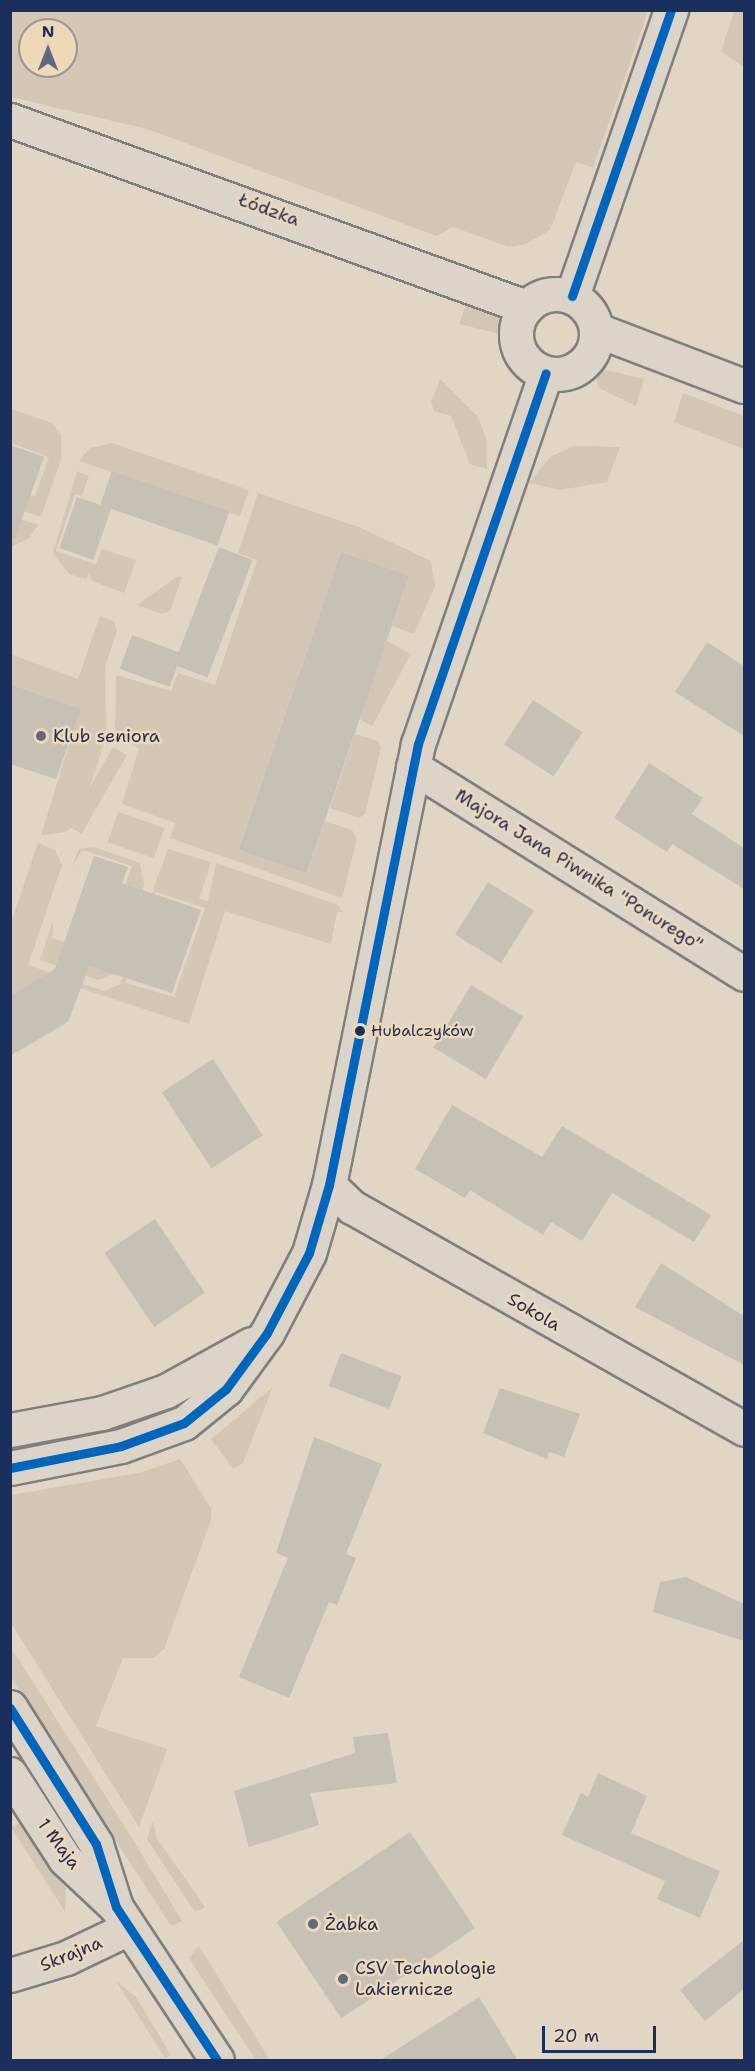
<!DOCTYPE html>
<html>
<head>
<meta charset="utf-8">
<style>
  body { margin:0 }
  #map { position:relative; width:755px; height:2071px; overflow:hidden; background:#e1d5c4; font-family:"Shantell Sans",sans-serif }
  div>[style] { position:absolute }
  .built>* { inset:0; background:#d3c6b4; transform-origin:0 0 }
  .building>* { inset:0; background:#c7c0b5; transform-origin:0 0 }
  .roads { filter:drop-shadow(2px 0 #807f80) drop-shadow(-2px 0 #807f80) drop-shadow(0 2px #807f80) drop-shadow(0 -2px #807f80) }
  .minor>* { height:33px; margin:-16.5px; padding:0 16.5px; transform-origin:16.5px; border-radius:16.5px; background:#ddd4c8 }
  .major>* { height:33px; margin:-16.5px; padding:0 16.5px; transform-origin:16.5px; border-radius:16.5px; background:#ddd4c8 }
  .major>.ring { margin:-16.5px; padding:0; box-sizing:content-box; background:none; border:33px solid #ddd4c8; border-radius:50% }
  .bus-1>* { height:9px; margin:-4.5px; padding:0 4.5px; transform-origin:4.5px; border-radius:4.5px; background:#0065bd }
  .dots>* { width:16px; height:16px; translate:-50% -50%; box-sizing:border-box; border:3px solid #eed8b7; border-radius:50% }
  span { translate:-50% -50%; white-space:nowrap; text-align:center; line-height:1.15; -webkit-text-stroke:5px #eed8b7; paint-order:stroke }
  .bus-label { font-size:16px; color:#1b2f5e }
  .left { translate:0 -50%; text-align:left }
  .street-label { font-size:18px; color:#1b2f5e }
  .poi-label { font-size:18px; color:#1b2f5e }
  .frame { position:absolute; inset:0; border:12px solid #1b2f5e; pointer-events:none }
  .north { position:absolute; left:18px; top:18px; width:60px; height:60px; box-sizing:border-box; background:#eed8b7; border:2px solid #9a9493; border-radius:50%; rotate:0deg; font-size:16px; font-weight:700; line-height:24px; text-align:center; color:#1b2f5e }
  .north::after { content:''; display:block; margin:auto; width:21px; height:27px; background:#606982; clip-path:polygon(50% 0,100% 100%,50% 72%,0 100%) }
  .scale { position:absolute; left:542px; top:2026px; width:114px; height:27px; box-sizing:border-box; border:3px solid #1b2f5e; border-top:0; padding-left:8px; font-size:18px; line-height:21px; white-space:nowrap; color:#1b2f5e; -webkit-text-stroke:4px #eed8b7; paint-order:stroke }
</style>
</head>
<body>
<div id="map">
  <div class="built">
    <i style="clip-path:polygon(evenodd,10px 11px,11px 10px,648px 11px,593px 168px,576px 162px,550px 230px,526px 244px,509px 247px,453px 227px,437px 236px,147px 129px,11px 97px,10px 11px,30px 30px,66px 30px,66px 66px,30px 66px,30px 30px)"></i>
    <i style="clip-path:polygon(734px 11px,744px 11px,744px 67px,721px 52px)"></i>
    <i style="clip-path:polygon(469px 297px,507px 314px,511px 321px,504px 335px,459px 324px)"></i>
    <i style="clip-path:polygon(605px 370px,644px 379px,636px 406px,599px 388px,596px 379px)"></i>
    <i style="clip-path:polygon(440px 379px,478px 417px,487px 441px,487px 469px,470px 464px,451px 416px,434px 411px,431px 402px)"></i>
    <i style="clip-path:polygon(683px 393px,744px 416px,744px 449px,674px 422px)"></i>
    <i style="clip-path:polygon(11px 409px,52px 423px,61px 435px,61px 459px,41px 517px,12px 507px,16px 491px,35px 496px,49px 457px,11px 443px)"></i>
    <i style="clip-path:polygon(112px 443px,249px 490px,240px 516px,79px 461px,90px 448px)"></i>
    <i style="clip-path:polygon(574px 446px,620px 447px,607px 482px,560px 490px,529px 483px,550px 457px)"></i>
    <i style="clip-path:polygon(77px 471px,89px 476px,82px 496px,75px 494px,56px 551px,96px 564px,102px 549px,136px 560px,124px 593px,92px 581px,89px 574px,86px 579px,69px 574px,53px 553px)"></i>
    <i style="clip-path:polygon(258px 493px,361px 528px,431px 561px,435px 586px,414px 634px,392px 626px,409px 576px,341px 552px,238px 850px,307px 873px,325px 821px,352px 830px,357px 838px,342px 898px,170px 838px,175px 823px,122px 804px,139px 749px,115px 733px,116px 675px,171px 691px,178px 673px,215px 685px,257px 560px,238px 553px)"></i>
    <i style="clip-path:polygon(11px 516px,38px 525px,29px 538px,11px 547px)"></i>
    <i style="clip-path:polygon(178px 576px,182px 577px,170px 611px,162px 614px,137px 605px)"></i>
    <i style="clip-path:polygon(100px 616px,114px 621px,117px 631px,105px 667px,106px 738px,78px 821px,66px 832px,41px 835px,80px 709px,11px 684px,10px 654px,78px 679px)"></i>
    <i style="left:387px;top:641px;width:27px;height:82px;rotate:28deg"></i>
    <i style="clip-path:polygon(355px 734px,378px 741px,381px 748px,365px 814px,359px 818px,330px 808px)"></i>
    <i style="left:113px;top:747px;width:16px;height:91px;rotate:30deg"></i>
    <i style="left:118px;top:812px;width:49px;height:32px;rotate:19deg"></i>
    <i style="clip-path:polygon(38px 843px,55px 850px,62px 865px,28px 965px,104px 991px,120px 984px,129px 960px,126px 983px,174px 997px,205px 908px,156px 892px,150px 912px,146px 910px,168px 849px,211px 862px,199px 899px,208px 901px,216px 863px,338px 905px,343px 912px,337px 912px,331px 944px,225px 911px,189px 1024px,44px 976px,12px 995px,11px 923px)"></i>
    <i style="clip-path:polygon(94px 847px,140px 863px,144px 884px,114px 974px,99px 980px,40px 960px,54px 918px,52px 938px,100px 954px,132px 866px,82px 850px,72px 867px,79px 849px)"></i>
    <i style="clip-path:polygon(272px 1388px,243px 1463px,233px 1469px,211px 1439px)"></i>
    <i style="clip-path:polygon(180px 1459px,211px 1508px,211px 1520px,164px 1649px,154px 1658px,123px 1658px,96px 1726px,167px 1749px,139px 1827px,11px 1623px,11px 1495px,139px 1473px)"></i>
    <i style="clip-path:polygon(10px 1646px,127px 1830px,182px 1921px,171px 1926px,35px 1716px,11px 1677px)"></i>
    <i style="clip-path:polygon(153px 1821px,156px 1837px,205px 1907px,195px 1912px,147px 1839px)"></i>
    <i style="clip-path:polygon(21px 1823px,66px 1888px,65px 1912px,11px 1827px)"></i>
    <i style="clip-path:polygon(199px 1946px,270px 2060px,256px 2060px,189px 1958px)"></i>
    <i style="clip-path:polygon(116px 1981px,136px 1997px,171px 2055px,165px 2058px)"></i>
  </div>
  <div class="building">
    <i style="clip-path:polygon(10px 445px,44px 457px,15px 538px,10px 537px)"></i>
    <i style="left:112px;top:471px;width:124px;height:36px;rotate:19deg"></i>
    <i style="left:77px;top:497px;width:36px;height:54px;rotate:19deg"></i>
    <i style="left:219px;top:547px;width:36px;height:126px;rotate:21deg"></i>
    <i style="left:341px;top:552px;width:72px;height:315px;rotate:19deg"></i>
    <i style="left:132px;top:635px;width:53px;height:36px;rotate:20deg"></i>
    <i style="clip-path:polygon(707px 642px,744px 666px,744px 736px,675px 692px)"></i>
    <i style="clip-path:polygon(10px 684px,81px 709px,56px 779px,10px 764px)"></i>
    <i style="left:533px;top:700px;width:59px;height:53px;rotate:33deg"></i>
    <i style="clip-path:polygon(649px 763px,703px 798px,692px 814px,744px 848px,744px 889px,672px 844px,667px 852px,614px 818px)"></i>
    <i style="clip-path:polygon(94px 856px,128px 867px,122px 883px,201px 910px,172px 993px,89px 966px,68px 1022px,10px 1056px,10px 996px,55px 969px)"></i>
    <i style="left:488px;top:882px;width:54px;height:62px;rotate:32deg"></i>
    <i style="left:471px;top:985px;width:61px;height:73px;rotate:31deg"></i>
    <i style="left:213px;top:1059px;width:91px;height:61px;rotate:57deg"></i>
    <i style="clip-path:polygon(452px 1105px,542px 1157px,562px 1126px,711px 1215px,694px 1242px,612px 1193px,582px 1241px,551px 1222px,543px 1235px,470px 1190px,465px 1198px,415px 1169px)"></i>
    <i style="left:155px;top:1219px;width:89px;height:61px;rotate:56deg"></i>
    <i style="clip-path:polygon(661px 1263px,744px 1316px,744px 1365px,635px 1307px)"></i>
    <i style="left:341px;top:1353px;width:65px;height:35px;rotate:21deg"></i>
    <i style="clip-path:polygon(500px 1388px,580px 1414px,564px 1457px,549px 1452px,547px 1459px,483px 1433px)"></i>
    <i style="clip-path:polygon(314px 1437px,382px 1464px,346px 1554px,356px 1558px,337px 1605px,329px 1602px,289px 1698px,239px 1677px,288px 1558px,276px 1553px)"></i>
    <i style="clip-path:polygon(686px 1577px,744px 1604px,744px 1641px,653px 1612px,660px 1582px)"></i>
    <i style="clip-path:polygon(388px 1733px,397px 1783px,310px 1793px,319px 1825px,249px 1847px,234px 1791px,355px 1753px,353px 1737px)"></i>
    <i style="clip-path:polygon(598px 1773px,647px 1796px,631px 1833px,720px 1871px,700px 1918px,657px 1899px,665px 1881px,562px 1835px,581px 1793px,588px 1797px)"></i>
    <i style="left:410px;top:1832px;width:116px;height:161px;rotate:56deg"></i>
    <i style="clip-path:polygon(744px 1940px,744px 1989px,705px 2021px,680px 1990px)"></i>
    <i style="clip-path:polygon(479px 1997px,518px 2061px,379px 2061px)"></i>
  </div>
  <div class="roads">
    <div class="minor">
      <i style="left:572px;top:296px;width:303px;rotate:-70.9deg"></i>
      <i style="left:413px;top:767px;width:390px;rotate:32deg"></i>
      <i style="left:329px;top:1185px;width:32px;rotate:44deg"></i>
      <i style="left:352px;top:1207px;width:450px;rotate:29.5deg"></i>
      <i style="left:10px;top:1430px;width:94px;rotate:-10.5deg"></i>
      <i style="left:102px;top:1413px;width:68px;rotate:-19deg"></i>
      <i style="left:166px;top:1391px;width:97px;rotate:-28.9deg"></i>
      <i style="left:10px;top:1468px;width:113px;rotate:-11.2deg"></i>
      <i style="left:121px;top:1446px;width:67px;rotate:-20.1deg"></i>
      <i style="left:184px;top:1423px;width:54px;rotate:-39deg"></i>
      <i style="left:226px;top:1389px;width:69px;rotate:-53.8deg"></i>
      <i style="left:267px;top:1333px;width:90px;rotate:-62.3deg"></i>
      <i style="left:309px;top:1253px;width:71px;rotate:-73.6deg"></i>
      <i style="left:329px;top:1185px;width:450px;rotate:-78.6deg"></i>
      <i style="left:418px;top:744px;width:392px;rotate:-71deg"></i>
      <i style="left:10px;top:1707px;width:162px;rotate:57.9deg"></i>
      <i style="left:96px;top:1844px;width:66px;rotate:72.4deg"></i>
      <i style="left:116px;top:1907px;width:183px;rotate:56.6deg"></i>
      <i style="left:10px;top:1774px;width:101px;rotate:57.1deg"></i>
      <i style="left:65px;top:1859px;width:69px;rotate:43.2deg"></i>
      <i style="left:10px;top:1975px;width:59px;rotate:-16.9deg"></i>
      <i style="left:66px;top:1958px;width:70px;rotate:-25.5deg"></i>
    </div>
    <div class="major">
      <i style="left:10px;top:120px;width:549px;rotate:19.92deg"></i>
      <i class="ring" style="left:516px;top:294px;width:47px;height:47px"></i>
      <i style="left:597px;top:330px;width:157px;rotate:20.9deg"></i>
    </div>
  </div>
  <div class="bus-1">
    <i style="left:572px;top:296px;width:303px;rotate:-70.9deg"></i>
    <i style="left:10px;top:1468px;width:113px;rotate:-11.2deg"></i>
    <i style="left:121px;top:1446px;width:67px;rotate:-20.1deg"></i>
    <i style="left:184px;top:1423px;width:54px;rotate:-39deg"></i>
    <i style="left:226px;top:1389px;width:69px;rotate:-53.8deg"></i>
    <i style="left:267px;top:1333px;width:90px;rotate:-62.3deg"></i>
    <i style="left:309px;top:1253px;width:71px;rotate:-73.6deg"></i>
    <i style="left:329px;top:1185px;width:450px;rotate:-78.6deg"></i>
    <i style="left:418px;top:744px;width:392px;rotate:-71deg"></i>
    <i style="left:10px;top:1708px;width:161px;rotate:57.7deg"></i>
    <i style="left:96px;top:1844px;width:66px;rotate:72.4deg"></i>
    <i style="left:116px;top:1907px;width:183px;rotate:56.6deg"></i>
  </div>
  <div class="dots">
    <i style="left:41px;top:736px;background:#606982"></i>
    <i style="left:360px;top:1031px;background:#1b2f5e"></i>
    <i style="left:313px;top:1924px;background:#606982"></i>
    <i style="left:343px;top:1979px;background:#606982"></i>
  </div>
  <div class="bus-label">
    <span class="left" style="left:371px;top:1031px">Hubalczyków</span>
  </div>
  <div class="street-label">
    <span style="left:269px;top:210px;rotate:20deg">Łódzka</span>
    <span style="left:579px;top:870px;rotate:32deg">Majora Jana Piwnika "Ponurego"</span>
    <span style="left:534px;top:1312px;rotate:30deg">Sokola</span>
    <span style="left:59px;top:1844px;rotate:53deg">1 Maja</span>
    <span style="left:71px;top:1954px;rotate:-22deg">Skrajna</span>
  </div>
  <div class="poi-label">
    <span class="left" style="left:53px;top:736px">Klub seniora</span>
    <span class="left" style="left:325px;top:1924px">Żabka</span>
    <span class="left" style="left:355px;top:1979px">CSV Technologie<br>Lakiernicze</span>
  </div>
  <div class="frame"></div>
  <div class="north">N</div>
  <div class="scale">20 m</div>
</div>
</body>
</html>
